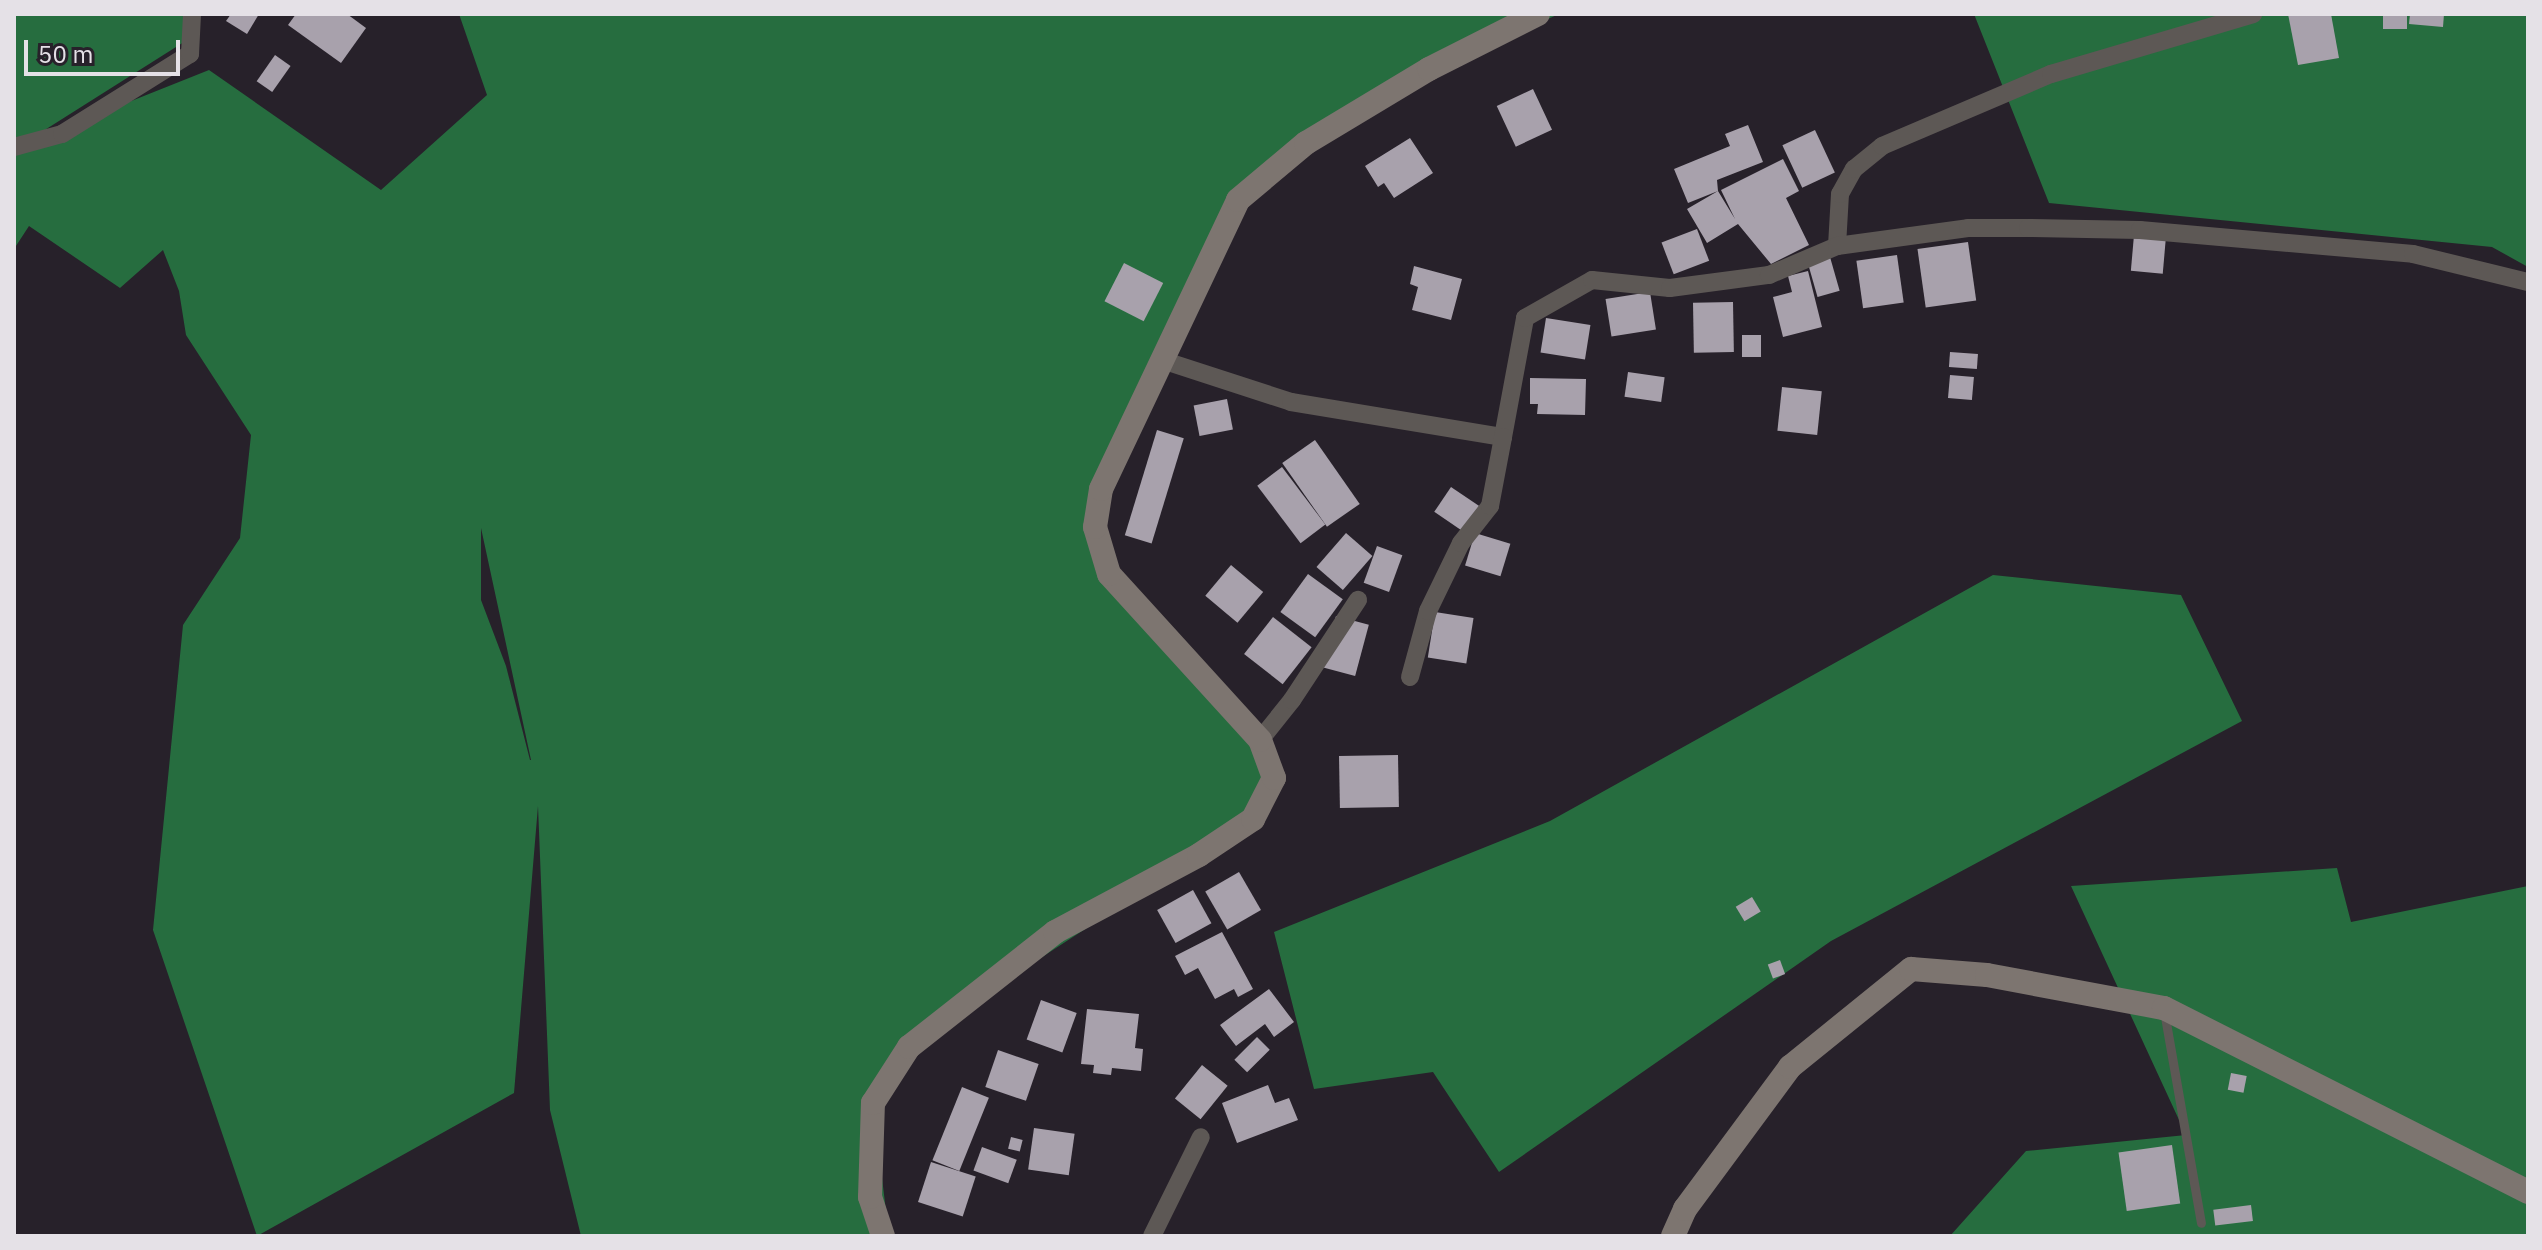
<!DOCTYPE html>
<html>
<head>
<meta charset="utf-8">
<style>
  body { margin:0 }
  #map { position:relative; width:2542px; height:1250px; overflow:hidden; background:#27212a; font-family:"IBM Plex Sans",sans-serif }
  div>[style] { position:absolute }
  .forest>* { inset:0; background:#266d3f }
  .building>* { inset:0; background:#a8a1ac; transform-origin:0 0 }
  .lane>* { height:9px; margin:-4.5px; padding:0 4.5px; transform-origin:4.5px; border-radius:4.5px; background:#5d5855 }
  .street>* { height:18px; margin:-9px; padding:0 9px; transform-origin:9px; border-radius:9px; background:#5d5855 }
  .secondary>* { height:24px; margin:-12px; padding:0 12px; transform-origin:12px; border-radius:12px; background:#7d7570 }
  span { translate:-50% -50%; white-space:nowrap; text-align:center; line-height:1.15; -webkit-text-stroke:8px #27212a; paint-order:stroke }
  .frame { position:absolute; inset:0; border:16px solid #e5e1e7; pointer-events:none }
  .scale { position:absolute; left:24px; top:40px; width:156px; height:36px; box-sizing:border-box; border:4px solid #e5e1e7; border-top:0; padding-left:10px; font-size:24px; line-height:28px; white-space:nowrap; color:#e5e1e7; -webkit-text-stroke:6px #27212a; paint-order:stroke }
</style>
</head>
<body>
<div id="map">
  <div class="forest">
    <i style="clip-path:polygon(evenodd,14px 14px,192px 14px,195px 35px,21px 145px,209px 70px,381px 190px,487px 95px,459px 14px,1559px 14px,1402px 85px,1238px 200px,1101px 489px,1109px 574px,1260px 740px,1262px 802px,1199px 855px,942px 1022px,873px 1103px,889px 1236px,581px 1236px,550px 1110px,538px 806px,514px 1093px,257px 1236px,153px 930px,183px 625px,240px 538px,251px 435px,186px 335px,179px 291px,163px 250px,120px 288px,29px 226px,14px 249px,14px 14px,481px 528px,531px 760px,530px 760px,506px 666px,481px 600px,481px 528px)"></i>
    <i style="clip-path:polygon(1974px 14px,2528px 14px,2528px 267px,2492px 247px,2049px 203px)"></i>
    <i style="clip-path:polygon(1993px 575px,2181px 595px,2242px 721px,1831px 941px,1499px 1172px,1433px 1072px,1314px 1089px,1274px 932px,1550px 821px)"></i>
    <i style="clip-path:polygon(2337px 868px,2351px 922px,2528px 886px,2528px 1236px,1950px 1236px,2026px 1151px,2186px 1135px,2071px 886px)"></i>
  </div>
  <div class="building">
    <i style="clip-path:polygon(231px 14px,259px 14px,247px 34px,226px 21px)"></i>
    <i style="clip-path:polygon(296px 14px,347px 14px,366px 28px,341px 63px,288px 25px)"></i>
    <i style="clip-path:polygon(2288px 14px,2331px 14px,2339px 58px,2298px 65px)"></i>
    <i style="left:2383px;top:14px;width:24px;height:15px"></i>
    <i style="clip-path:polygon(2410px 14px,2444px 14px,2443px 27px,2409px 24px)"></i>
    <i style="left:275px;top:55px;width:19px;height:32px;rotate:35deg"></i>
    <i style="left:1533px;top:89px;width:45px;height:40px;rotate:65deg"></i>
    <i style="clip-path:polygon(1748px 125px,1763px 162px,1717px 180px,1718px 191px,1735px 219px,1721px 190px,1783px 159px,1799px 191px,1786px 198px,1809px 245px,1771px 264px,1738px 224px,1707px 243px,1687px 209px,1718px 191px,1688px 203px,1674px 169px,1730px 146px,1725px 134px)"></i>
    <i style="left:1815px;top:130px;width:47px;height:36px;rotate:65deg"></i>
    <i style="clip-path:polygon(1410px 138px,1433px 173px,1394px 198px,1384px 183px,1378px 187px,1365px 166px)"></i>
    <i style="left:1697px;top:229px;width:34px;height:38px;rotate:69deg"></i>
    <i style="left:2134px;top:235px;width:32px;height:36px;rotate:5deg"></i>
    <i style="left:1968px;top:242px;width:59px;height:51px;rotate:82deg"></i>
    <i style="left:1897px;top:255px;width:48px;height:41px;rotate:82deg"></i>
    <i style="left:1830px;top:257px;width:35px;height:23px;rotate:74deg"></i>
    <i style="left:1124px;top:263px;width:44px;height:43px;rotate:27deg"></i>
    <i style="clip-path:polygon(1414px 266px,1462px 279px,1451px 320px,1412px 310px,1418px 287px,1410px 284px)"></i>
    <i style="clip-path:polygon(1808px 271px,1822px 327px,1783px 337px,1773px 297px,1792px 292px,1788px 276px)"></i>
    <i style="left:1650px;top:292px;width:38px;height:45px;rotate:81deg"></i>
    <i style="left:1733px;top:302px;width:50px;height:40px;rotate:89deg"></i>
    <i style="left:1546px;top:318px;width:45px;height:35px;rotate:9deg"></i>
    <i style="left:1742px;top:335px;width:19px;height:22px"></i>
    <i style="left:1950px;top:352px;width:28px;height:15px;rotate:4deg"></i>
    <i style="left:1628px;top:372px;width:37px;height:25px;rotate:8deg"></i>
    <i style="left:1950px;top:375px;width:24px;height:23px;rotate:5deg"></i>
    <i style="clip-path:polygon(1530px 378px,1586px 379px,1585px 415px,1537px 414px,1538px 404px,1530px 404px)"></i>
    <i style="left:1782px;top:387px;width:40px;height:44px;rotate:6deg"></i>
    <i style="left:1227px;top:399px;width:31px;height:34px;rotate:79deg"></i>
    <i style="left:1157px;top:430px;width:28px;height:110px;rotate:17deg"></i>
    <i style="left:1315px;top:440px;width:78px;height:40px;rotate:55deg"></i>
    <i style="left:1282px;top:467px;width:72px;height:31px;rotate:53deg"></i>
    <i style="left:1451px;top:487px;width:34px;height:30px;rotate:34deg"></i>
    <i style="left:1346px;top:533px;width:35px;height:45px;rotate:41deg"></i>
    <i style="left:1475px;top:533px;width:37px;height:34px;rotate:17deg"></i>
    <i style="left:1377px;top:546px;width:27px;height:39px;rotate:20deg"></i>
    <i style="left:1231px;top:565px;width:42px;height:40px;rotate:40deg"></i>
    <i style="left:1308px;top:574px;width:43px;height:47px;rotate:36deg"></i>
    <i style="left:1435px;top:612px;width:39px;height:46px;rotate:9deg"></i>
    <i style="left:1336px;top:616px;width:34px;height:53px;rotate:15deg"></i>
    <i style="left:1273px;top:617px;width:49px;height:47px;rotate:38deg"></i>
    <i style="left:1398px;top:755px;width:52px;height:59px;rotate:89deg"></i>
    <i style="left:1239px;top:872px;width:44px;height:39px;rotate:60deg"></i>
    <i style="left:1193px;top:890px;width:38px;height:41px;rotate:61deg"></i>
    <i style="left:1752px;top:897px;width:17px;height:19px;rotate:59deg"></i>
    <i style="clip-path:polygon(1222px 932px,1253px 989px,1238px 997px,1234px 989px,1215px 999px,1198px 968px,1185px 975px,1175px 956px)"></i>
    <i style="left:1780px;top:960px;width:15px;height:13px;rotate:70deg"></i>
    <i style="clip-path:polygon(1269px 989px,1294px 1022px,1274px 1037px,1265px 1024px,1236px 1046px,1220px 1025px)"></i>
    <i style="left:1041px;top:1000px;width:38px;height:42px;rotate:20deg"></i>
    <i style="clip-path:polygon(1087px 1009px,1139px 1014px,1135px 1048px,1143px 1049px,1141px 1071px,1112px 1068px,1111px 1075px,1093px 1073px,1094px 1065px,1081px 1064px)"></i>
    <i style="left:1257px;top:1037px;width:18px;height:32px;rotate:45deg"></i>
    <i style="left:998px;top:1050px;width:43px;height:39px;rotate:19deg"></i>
    <i style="left:1202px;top:1065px;width:33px;height:43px;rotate:39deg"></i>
    <i style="left:2231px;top:1073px;width:16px;height:17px;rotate:11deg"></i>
    <i style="clip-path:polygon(1268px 1085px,1275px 1103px,1289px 1098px,1298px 1120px,1237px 1143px,1222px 1103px)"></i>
    <i style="left:962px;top:1087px;width:29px;height:79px;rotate:22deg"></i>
    <i style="left:1034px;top:1128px;width:41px;height:42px;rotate:8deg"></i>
    <i style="left:1011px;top:1137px;width:12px;height:12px;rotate:14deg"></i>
    <i style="left:2172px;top:1145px;width:59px;height:54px;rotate:82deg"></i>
    <i style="left:982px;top:1147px;width:37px;height:25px;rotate:20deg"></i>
    <i style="left:931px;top:1162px;width:47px;height:42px;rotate:18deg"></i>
    <i style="left:2251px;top:1205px;width:16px;height:38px;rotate:83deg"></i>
  </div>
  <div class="lane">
    <i style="left:2164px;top:1011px;width:215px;rotate:80.1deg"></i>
  </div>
  <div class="street">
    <i style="left:14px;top:147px;width:50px;rotate:-15.2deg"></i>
    <i style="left:62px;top:134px;width:151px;rotate:-32deg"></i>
    <i style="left:190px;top:54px;width:40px;rotate:-87.1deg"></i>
    <i style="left:1837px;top:246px;width:52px;rotate:-86.7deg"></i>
    <i style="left:1840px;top:194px;width:29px;rotate:-61deg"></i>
    <i style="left:1854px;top:169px;width:36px;rotate:-39deg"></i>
    <i style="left:1882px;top:146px;width:184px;rotate:-23.1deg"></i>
    <i style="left:2051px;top:74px;width:211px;rotate:-16.5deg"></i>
    <i style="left:1162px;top:360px;width:136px;rotate:18deg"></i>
    <i style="left:1291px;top:402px;width:215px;rotate:9.4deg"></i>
    <i style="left:1503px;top:437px;width:121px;rotate:-79.5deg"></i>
    <i style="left:1525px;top:318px;width:77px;rotate:-29.6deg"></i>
    <i style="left:1592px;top:280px;width:78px;rotate:5.9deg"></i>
    <i style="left:1670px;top:288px;width:100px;rotate:-7.5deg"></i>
    <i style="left:1769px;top:275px;width:74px;rotate:-23.1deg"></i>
    <i style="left:1837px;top:246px;width:132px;rotate:-7.8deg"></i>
    <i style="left:1968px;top:228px;width:60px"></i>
    <i style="left:2028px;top:228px;width:112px;rotate:1deg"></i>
    <i style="left:2140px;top:230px;width:274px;rotate:5deg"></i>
    <i style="left:2413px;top:254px;width:118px;rotate:13.7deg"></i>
    <i style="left:1410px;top:677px;width:68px;rotate:-74.7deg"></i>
    <i style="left:1428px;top:611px;width:76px;rotate:-64.1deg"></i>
    <i style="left:1461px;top:543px;width:47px;rotate:-51.9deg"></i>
    <i style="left:1490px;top:506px;width:70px;rotate:-79.3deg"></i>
    <i style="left:1260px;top:740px;width:51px;rotate:-51.3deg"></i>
    <i style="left:1292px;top:700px;width:120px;rotate:-56.6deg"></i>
    <i style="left:1152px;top:1236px;width:110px;rotate:-63.7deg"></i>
  </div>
  <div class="secondary">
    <i style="left:883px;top:1236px;width:41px;rotate:-108.4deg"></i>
    <i style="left:870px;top:1197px;width:94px;rotate:-88.2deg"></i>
    <i style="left:873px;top:1103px;width:67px;rotate:-57.3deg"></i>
    <i style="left:909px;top:1047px;width:186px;rotate:-38.2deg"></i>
    <i style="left:1055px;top:932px;width:163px;rotate:-28.1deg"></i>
    <i style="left:1199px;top:855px;width:65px;rotate:-33.7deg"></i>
    <i style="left:1253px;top:819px;width:46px;rotate:-62.9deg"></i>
    <i style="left:1274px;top:778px;width:40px;rotate:-110.2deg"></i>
    <i style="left:1260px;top:740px;width:224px;rotate:-132.3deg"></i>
    <i style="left:1109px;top:574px;width:49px;rotate:-106.6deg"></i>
    <i style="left:1095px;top:527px;width:38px;rotate:-81deg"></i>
    <i style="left:1101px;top:489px;width:320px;rotate:-64.6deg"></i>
    <i style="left:1238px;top:200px;width:89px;rotate:-40deg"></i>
    <i style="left:1306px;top:143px;width:144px;rotate:-31deg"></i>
    <i style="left:1429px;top:69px;width:122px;rotate:-26.8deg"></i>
    <i style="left:1673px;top:1236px;width:30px;rotate:-66deg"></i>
    <i style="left:1685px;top:1209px;width:177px;rotate:-53.5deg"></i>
    <i style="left:1790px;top:1067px;width:156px;rotate:-39deg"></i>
    <i style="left:1911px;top:969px;width:76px;rotate:4.5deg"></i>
    <i style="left:1987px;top:975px;width:180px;rotate:10.6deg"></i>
    <i style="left:2164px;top:1008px;width:408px;rotate:26.8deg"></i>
  </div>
  <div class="frame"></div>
  <div class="scale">50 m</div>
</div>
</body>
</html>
